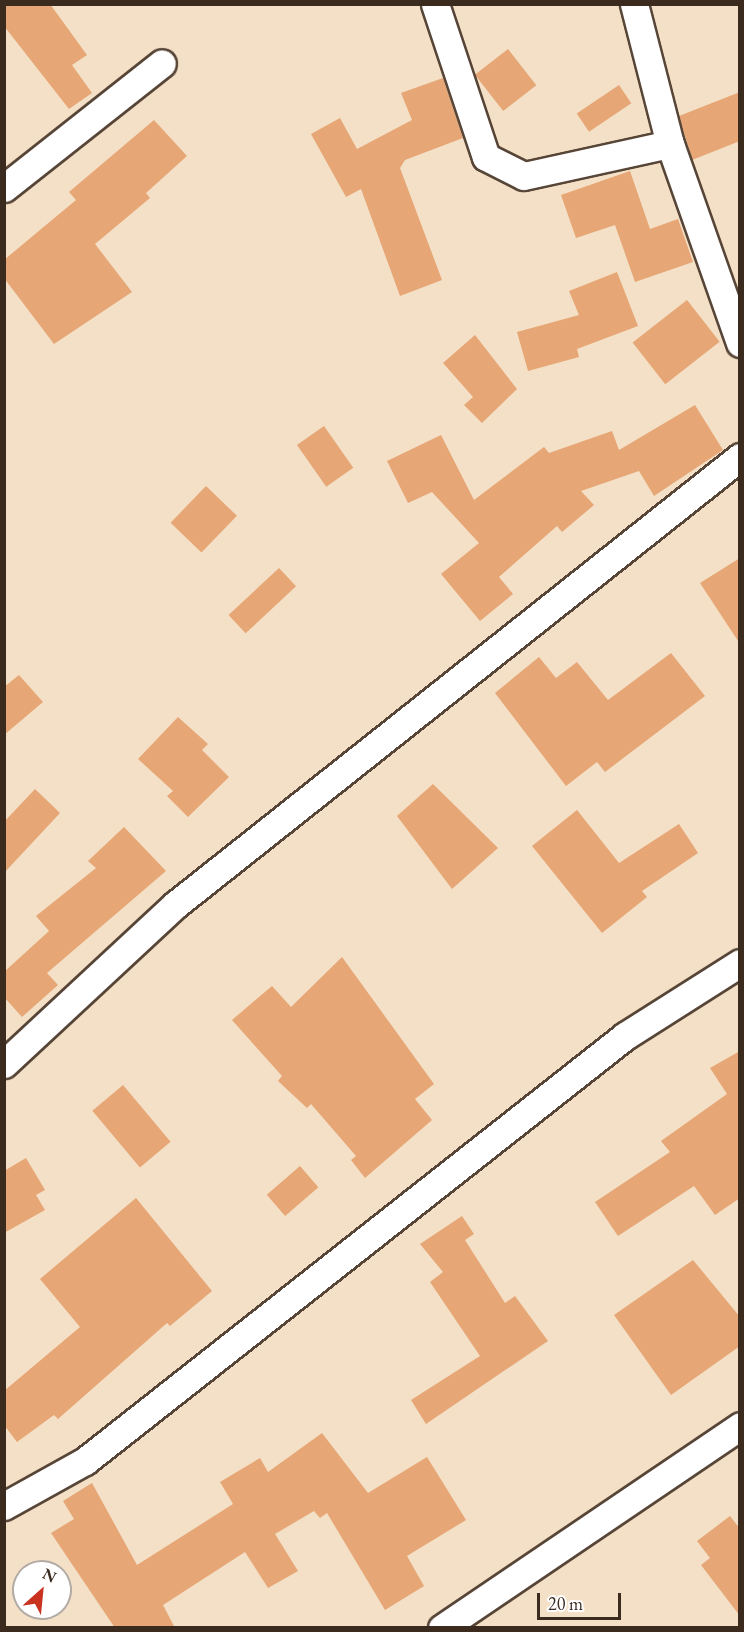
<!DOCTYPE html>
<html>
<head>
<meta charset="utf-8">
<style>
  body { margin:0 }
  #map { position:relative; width:744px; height:1632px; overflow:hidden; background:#f4e0c6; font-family:"EB Garamond",serif }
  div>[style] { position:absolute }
  .building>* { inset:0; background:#e6a675; transform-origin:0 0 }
  .roads { filter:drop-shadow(2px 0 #574537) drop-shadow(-2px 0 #574537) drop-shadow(0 2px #574537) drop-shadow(0 -2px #574537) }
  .minor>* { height:27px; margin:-13.5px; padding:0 13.5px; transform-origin:13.5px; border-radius:13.5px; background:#fff }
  span { translate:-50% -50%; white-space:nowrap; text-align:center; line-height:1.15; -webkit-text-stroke:4.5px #fff; paint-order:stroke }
  .frame { position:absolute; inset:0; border:6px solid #3b2a1e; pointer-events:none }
  .north { position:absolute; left:12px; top:1560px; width:60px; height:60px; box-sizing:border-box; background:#fff; border:2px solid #b1aaa5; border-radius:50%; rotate:27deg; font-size:16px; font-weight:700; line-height:24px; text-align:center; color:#3b2a1e }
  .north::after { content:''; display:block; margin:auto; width:21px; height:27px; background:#c8321e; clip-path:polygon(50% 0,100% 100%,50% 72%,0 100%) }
  .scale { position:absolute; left:537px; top:1593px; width:84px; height:27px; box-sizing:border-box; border:3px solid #3b2a1e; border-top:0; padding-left:8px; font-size:18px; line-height:21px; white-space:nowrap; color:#3b2a1e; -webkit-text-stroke:4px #fff; paint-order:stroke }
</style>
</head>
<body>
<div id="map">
  <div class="building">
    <i style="clip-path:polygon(4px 4px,50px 4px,87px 55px,72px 65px,92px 93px,69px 109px,4px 26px)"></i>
    <i style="left:508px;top:49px;width:46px;height:42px;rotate:52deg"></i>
    <i style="clip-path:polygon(443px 78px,463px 138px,405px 160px,400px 168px,442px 280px,400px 296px,361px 189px,346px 197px,311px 134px,340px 118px,357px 149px,412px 120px,401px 93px)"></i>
    <i style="left:619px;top:85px;width:22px;height:51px;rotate:56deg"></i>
    <i style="clip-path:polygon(740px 92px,740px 141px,692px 160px,679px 116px)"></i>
    <i style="clip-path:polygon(154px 120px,187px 156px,146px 193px,150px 198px,95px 244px,132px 292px,54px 344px,4px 278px,4px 260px,76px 200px,69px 192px)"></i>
    <i style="clip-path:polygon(630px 171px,650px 229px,678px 219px,693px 262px,635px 282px,615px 225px,576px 238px,561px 195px)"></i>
    <i style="clip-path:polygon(617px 272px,638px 326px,577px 349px,579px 357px,528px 371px,517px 332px,579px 315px,569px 291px)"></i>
    <i style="left:687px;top:300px;width:53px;height:69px;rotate:52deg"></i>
    <i style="clip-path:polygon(475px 335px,517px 389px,482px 423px,464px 405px,473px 397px,443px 363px)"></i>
    <i style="clip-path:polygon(695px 405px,723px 450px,654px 496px,639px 471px,581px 491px,594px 505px,562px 532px,557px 526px,499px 577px,513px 594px,480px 621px,441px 574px,479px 543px,432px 492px,408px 503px,387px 461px,441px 435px,474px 500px,544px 447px,549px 453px,612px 431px,619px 450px)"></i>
    <i style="left:324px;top:426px;width:51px;height:33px;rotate:55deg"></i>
    <i style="left:206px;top:486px;width:43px;height:51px;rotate:44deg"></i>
    <i style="clip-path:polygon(740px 558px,740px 644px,700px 583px)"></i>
    <i style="left:279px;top:568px;width:25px;height:69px;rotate:47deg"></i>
    <i style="clip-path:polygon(671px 653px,705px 696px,605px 772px,597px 762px,566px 786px,495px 693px,539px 657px,556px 678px,577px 662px,608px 700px)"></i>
    <i style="clip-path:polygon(19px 675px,43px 702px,4px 735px,4px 687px)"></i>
    <i style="clip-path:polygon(178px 717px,208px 744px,202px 750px,229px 777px,188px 817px,167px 796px,173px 791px,138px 759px)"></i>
    <i style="clip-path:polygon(433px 784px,498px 848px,452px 889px,397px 816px)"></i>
    <i style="clip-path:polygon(35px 789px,60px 813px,4px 873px,4px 822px)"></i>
    <i style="clip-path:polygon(577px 810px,619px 863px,679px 824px,698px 853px,642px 891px,647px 897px,602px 933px,532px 846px)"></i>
    <i style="clip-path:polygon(124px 827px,166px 871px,47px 973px,58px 985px,22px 1017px,4px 997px,4px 972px,49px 931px,36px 916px,96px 868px,88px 861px)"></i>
    <i style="clip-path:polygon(342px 957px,434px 1084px,415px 1099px,432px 1120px,365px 1178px,351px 1160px,356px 1156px,311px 1104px,307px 1108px,278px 1081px,282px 1076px,232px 1020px,272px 986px,291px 1007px)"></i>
    <i style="clip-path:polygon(740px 1051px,740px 1198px,715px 1215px,694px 1186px,618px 1236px,595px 1202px,670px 1152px,661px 1141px,727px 1094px,710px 1068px)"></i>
    <i style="left:123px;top:1085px;width:74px;height:40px;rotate:50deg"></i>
    <i style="clip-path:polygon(26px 1158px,45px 1190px,36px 1195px,45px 1210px,4px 1233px,4px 1171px)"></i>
    <i style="left:300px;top:1166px;width:28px;height:44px;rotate:49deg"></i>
    <i style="clip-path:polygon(136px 1198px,212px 1291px,170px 1326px,167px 1323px,58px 1419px,54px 1415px,17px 1442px,4px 1425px,4px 1391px,80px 1327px,40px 1279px)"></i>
    <i style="clip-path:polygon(462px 1216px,474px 1234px,465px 1240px,505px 1303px,515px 1296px,548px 1341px,426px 1424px,411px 1400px,480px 1356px,430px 1282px,443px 1272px,420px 1244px)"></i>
    <i style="clip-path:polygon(693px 1260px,740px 1317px,740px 1346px,671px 1395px,614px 1315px)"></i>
    <i style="clip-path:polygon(322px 1433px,368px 1493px,427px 1457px,466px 1520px,407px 1556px,424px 1586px,385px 1610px,327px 1513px,320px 1518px,314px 1511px,275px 1534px,298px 1571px,268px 1588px,245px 1552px,163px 1605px,175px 1628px,115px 1628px,51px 1533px,74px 1519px,63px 1501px,92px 1483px,137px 1565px,233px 1504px,220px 1482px,260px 1458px,268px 1472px)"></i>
    <i style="clip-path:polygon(730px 1516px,740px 1529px,740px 1616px,701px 1565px,710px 1558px,697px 1541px)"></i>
  </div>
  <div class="roads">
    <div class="minor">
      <i style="left:435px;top:4px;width:161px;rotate:71.6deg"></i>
      <i style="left:486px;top:157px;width:42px;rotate:26.6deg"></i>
      <i style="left:524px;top:176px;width:149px;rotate:-12.4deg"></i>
      <i style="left:634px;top:4px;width:145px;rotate:75.6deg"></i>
      <i style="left:670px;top:144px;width:211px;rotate:70.6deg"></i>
      <i style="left:4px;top:188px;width:201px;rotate:-38.3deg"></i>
      <i style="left:4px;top:1064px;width:233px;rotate:-42.9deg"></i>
      <i style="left:175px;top:905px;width:721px;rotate:-38.41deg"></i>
      <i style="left:4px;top:1506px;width:93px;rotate:-29.1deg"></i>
      <i style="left:85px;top:1461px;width:687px;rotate:-38.2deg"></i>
      <i style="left:625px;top:1036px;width:136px;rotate:-32.4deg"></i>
      <i style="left:442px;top:1628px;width:360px;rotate:-34.1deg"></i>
    </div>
  </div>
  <div class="frame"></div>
  <div class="north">N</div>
  <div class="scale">20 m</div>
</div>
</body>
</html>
